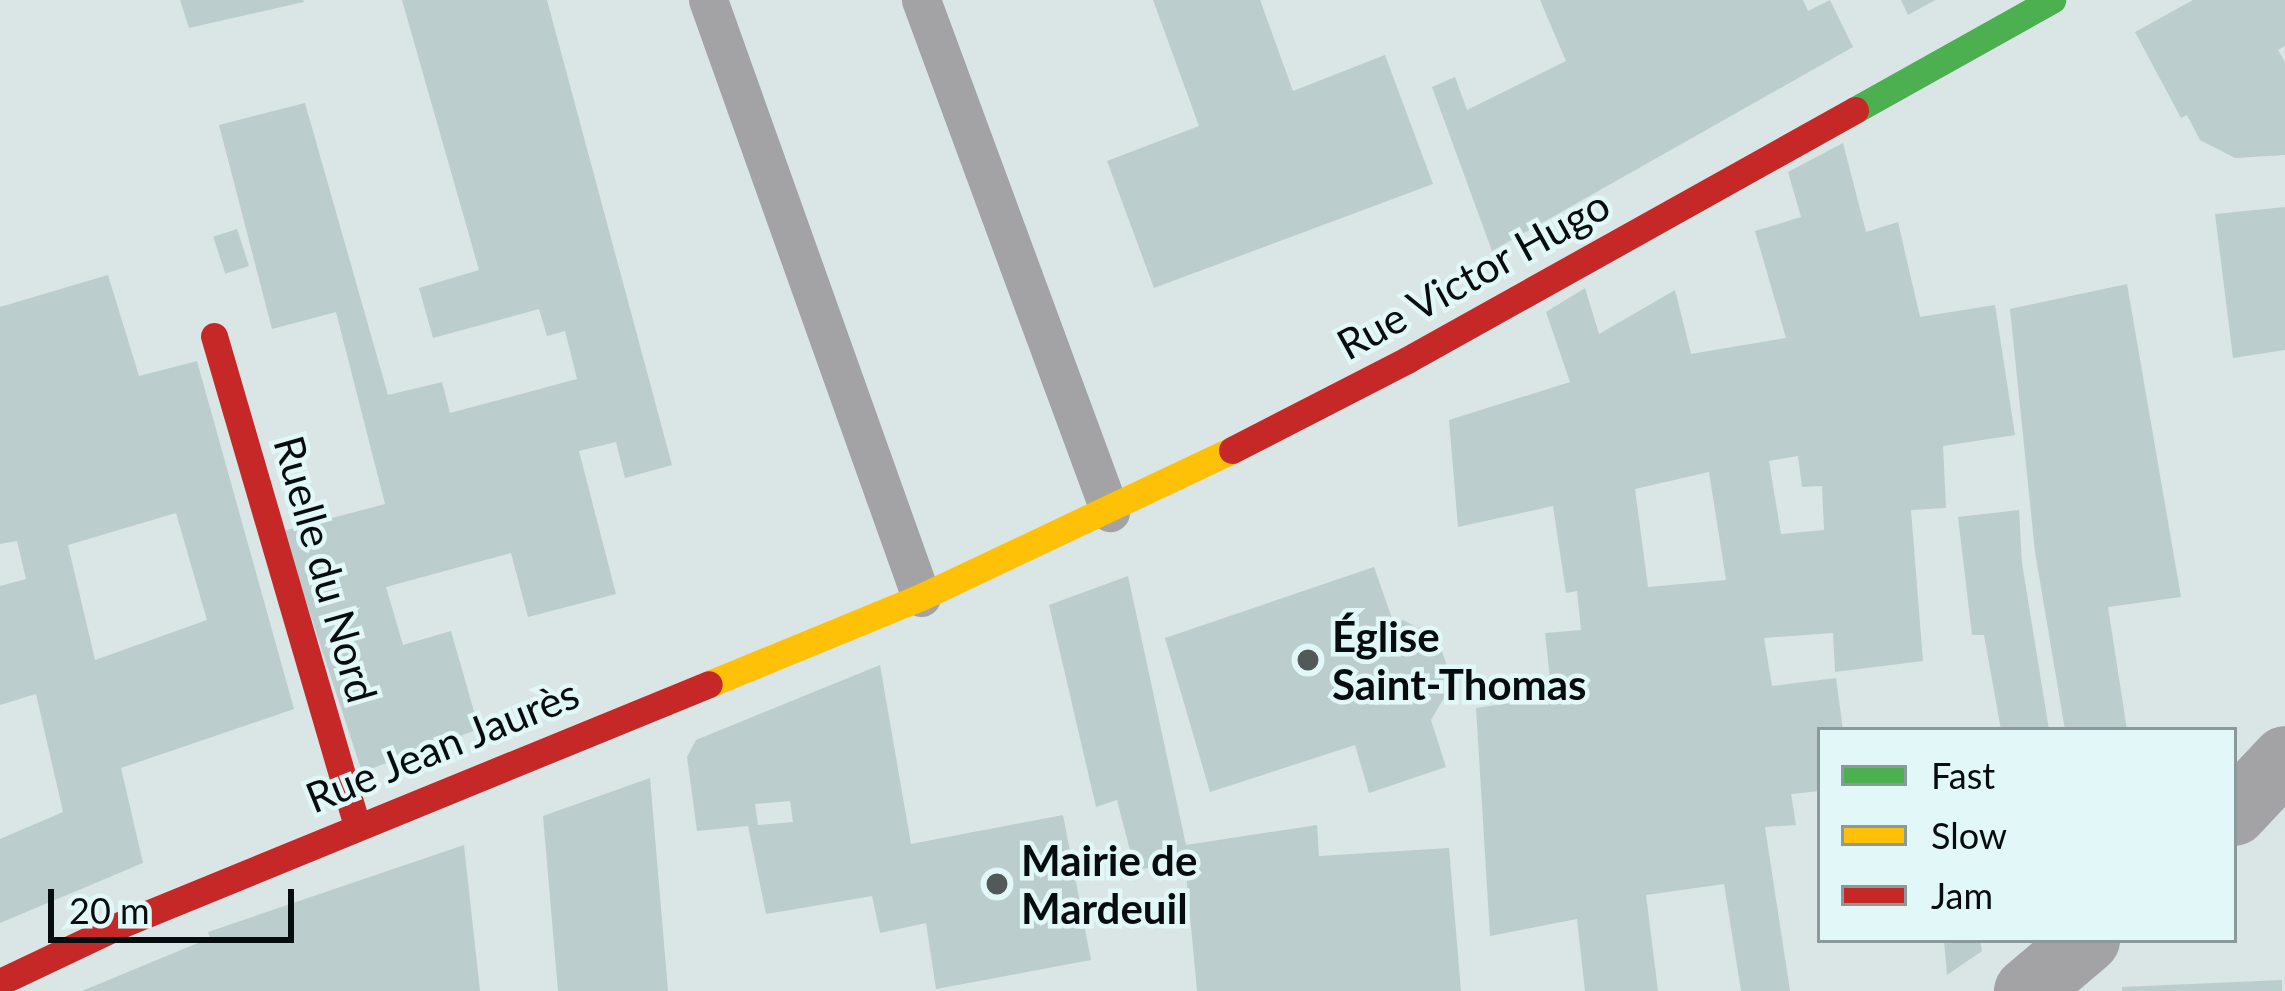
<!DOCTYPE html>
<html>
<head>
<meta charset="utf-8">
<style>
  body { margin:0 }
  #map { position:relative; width:2285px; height:991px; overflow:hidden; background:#dae5e5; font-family:Lato,sans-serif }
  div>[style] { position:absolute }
  .building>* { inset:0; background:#bccdce; transform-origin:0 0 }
  .lane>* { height:39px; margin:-19.5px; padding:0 19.5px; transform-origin:19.5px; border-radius:19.5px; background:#a3a2a4 }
  .street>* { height:66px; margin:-33px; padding:0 33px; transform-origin:33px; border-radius:33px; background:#a3a2a4 }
  .fast>* { height:27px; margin:-13.5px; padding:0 13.5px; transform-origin:13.5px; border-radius:13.5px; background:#4caf50 }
  .slow>* { height:27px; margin:-13.5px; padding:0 13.5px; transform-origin:13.5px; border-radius:13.5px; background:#ffc107 }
  .jam>* { height:27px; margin:-13.5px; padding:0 13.5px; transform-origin:13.5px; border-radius:13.5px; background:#c62828 }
  .dots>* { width:33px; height:33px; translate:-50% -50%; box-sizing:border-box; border:6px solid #e2f7f7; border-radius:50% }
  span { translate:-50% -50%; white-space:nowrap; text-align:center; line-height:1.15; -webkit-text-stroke:9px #e2f7f7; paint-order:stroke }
  .street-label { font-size:42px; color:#070d0e }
  .poi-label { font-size:42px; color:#070d0e; font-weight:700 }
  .left { translate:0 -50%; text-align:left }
  .legend { position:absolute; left:1817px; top:727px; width:420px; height:216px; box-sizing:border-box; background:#e2f7f7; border:3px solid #8a999a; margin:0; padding:15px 21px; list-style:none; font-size:36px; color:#070d0e }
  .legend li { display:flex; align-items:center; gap:24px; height:60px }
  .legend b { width:60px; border:3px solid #8a999a }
  .scale { position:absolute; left:48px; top:889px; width:246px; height:54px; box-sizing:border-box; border:6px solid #070d0e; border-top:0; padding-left:15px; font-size:36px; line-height:42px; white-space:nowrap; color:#070d0e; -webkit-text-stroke:9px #e2f7f7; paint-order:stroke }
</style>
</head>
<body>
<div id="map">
  <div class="building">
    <i style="clip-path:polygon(180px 0,303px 0,304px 2px,189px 28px)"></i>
    <i style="clip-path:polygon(402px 0,547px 0,672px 465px,625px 478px,616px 442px,579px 451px,616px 594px,528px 617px,511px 553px,386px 587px,403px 645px,451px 631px,479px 729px,362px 772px,283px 531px,385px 504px,336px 312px,272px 329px,219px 125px,305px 103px,388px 395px,442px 382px,450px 413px,577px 379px,565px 331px,547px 336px,539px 309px,433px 338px,419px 288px,479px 270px)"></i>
    <i style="clip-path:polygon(1153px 0,1260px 0,1293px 91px,1385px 55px,1433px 184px,1154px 288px,1107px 161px,1199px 126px)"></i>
    <i style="clip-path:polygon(1540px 0,1803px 0,1808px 11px,1830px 0,1853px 47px,1492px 251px,1432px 87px,1455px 77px,1467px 110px,1566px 61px)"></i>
    <i style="clip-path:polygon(1901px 0,1935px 0,1908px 15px)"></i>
    <i style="clip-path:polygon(2193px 0,2285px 0,2285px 46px,2278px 50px,2285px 62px,2285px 155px,2235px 158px,2200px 140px,2187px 115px,2181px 118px,2135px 32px)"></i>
    <i style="clip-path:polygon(evenodd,1843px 143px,1866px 232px,1898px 222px,1920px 317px,1995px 305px,2015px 435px,1943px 446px,1946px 508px,1911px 510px,1923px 661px,1835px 672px,1833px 633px,1764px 638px,1772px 686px,1836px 678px,1843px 730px,1820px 730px,1820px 791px,1791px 794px,1796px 825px,1765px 827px,1790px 991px,1741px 991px,1724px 884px,1646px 895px,1658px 991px,1585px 991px,1577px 919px,1490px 936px,1476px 708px,1552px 697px,1545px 633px,1581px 630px,1577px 591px,1566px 593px,1553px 506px,1458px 527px,1449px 420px,1570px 382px,1546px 312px,1585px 288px,1599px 334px,1675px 290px,1691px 354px,1786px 338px,1755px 231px,1801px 217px,1788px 172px,1843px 143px,1798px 456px,1802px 487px,1822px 486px,1824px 530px,1781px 534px,1769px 461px,1798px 456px,1843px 143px,1709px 472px,1726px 580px,1648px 587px,1635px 489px,1709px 472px)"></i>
    <i style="clip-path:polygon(2285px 207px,2285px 350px,2233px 358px,2215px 214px)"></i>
    <i style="left:237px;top:229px;width:39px;height:25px;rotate:72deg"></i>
    <i style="clip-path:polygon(evenodd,108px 275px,139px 376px,197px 361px,294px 709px,121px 768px,143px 863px,0 923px,0 839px,63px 812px,36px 694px,0 705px,0 586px,26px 579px,17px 541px,0 544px,0 307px,108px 275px,176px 513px,207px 620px,95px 660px,68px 545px,176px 513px)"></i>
    <i style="clip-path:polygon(2127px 284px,2181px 597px,2108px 607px,2127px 730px,2065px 730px,2035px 552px,2010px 309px)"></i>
    <i style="clip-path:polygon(2019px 510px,2022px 563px,2049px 730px,2001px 730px,1984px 635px,1972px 635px,1958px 517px)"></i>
    <i style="clip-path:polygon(1374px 567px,1394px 624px,1403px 620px,1437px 638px,1453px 682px,1431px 720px,1446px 767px,1369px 793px,1355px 745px,1210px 792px,1165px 638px)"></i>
    <i style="clip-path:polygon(1128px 576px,1186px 845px,1317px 825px,1319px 856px,1449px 848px,1461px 991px,1197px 991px,1185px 862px,1135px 870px,1117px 800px,1096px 807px,1049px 605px)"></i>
    <i style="clip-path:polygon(evenodd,880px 665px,911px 844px,1063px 815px,1091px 960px,936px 989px,926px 923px,880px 933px,872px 896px,766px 914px,748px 826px,697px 831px,687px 757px,696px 740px,880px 665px,790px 801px,793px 822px,758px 825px,755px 804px,790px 801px)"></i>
    <i style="clip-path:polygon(650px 778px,668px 991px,558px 991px,543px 816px)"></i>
    <i style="clip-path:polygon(464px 845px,480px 991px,82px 991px,210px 938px,208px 932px)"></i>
    <i style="clip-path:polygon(1944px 940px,1980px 940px,1982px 951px,1947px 975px)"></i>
    <i style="clip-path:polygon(2282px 980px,2282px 991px,2122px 991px,2122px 987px)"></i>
  </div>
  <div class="lane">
    <i style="left:708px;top:0;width:634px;rotate:70.36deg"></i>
    <i style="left:921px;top:0;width:546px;rotate:69.74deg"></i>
  </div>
  <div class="street">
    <i style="left:2234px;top:813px;width:74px;rotate:-46.6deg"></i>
    <i style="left:2027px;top:991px;width:79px;rotate:-40.4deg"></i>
  </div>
  <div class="fast">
    <i style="left:1855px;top:110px;width:226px;rotate:-29.2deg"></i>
  </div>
  <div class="slow">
    <i style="left:709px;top:684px;width:229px;rotate:-22.3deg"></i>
    <i style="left:921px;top:597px;width:344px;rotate:-25.3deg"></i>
  </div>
  <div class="jam">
    <i style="left:214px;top:336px;width:510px;rotate:73.73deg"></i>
    <i style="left:1232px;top:450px;width:197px;rotate:-27.2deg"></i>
    <i style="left:1407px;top:360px;width:513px;rotate:-29.16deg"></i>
    <i style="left:0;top:982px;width:133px;rotate:-25.4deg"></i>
    <i style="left:120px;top:925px;width:636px;rotate:-22.25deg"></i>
  </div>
  <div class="dots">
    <i style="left:1308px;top:660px;background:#515959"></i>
    <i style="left:997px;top:884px;background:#515959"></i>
  </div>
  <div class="street-label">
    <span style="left:1473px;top:274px;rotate:-29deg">Rue Victor Hugo</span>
    <span style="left:326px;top:569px;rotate:74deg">Ruelle du Nord</span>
    <span style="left:442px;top:745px;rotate:-22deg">Rue Jean Jaurès</span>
  </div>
  <div class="poi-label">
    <span class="left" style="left:1332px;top:660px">Église<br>Saint-Thomas</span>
    <span class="left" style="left:1021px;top:884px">Mairie de<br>Mardeuil</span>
  </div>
  <ul class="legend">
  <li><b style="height:15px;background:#4caf50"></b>Fast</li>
  <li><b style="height:15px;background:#ffc107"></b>Slow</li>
  <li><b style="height:15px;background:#c62828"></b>Jam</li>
  </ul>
  <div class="scale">20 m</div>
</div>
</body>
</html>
